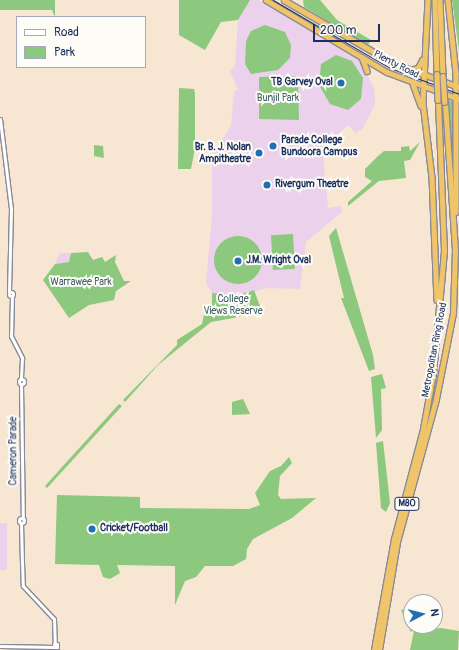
<!DOCTYPE html>
<html>
<head>
<meta charset="utf-8">
<style>
  body { margin:0 }
  #map { position:relative; width:459px; height:650px; overflow:hidden; background:#f7e6d1; font-family:Pangolin,sans-serif }
  div>[style] { position:absolute }
  .built>* { inset:0; background:#ebd1eb; transform-origin:0 0 }
  .green>* { inset:0; background:#8cc87d; transform-origin:0 0 }
  .round { border-radius:50% }
  .roads { filter:drop-shadow(1px 0 #898a98) drop-shadow(-1px 0 #898a98) drop-shadow(0 1px #898a98) drop-shadow(0 -1px #898a98) }
  .minor>* { height:3px; margin:-1.5px; padding:0 1.5px; transform-origin:1.5px; border-radius:1.5px; background:#fff }
  .minor>.ring { margin:-1.5px; padding:0; box-sizing:content-box; background:none; border:3px solid #fff; border-radius:50% }
  .highway>* { height:4.5px; margin:-2.25px; padding:0 2.25px; transform-origin:2.25px; border-radius:2.25px; background:#f0c469 }
  .tram>* { height:1px; margin:-0.5px; padding:0 0.5px; transform-origin:0.5px; border-radius:0.5px; background:#1b2f5e }
  .bridges { filter:drop-shadow(1px 0 #898a98) drop-shadow(-1px 0 #898a98) drop-shadow(0 1px #898a98) drop-shadow(0 -1px #898a98) }
  .highway-bridge>* { height:4.5px; margin:-2.25px; padding:0 2.25px; transform-origin:2.25px; border-radius:2.25px; background:#f0c469 }
  .dots>* { width:11px; height:11px; translate:-50% -50%; box-sizing:border-box; border:2px solid #fdfcf7; border-radius:50% }
  span { translate:-50% -50%; white-space:nowrap; text-align:center; line-height:1.15; -webkit-text-stroke:4px #fdfcf7; paint-order:stroke }
  .shield-label span { padding:1px 3px; background:#fdfcf7; border:1px solid; border-radius:3px; -webkit-text-stroke-width:0 }
  .shield-label { font-size:9px; color:#1b2f5e; font-weight:700 }
  .street-label { font-size:10px; color:#1b2f5e }
  .poi-label { font-size:10px; color:#1b2f5e; font-weight:700 }
  .right { translate:-100% -50%; text-align:right }
  .left { translate:0 -50%; text-align:left }
  .park-label { font-size:10px; color:#3d5d67 }
  .legend { position:absolute; left:16px; top:16px; width:130px; height:52px; box-sizing:border-box; background:#fdfcf7; border:1px solid #a3aaba; margin:0; padding:5px 7px; list-style:none; font-size:12px; color:#1b2f5e }
  .legend li { display:flex; align-items:center; gap:8px; height:20px }
  .legend b { width:20px; border:1px solid #a3aaba }
  .north { position:absolute; left:403px; top:594px; width:40px; height:40px; box-sizing:border-box; background:#fdfcf7; border:1px solid #a3aaba; border-radius:50%; rotate:83deg; font-size:11px; font-weight:700; line-height:16px; text-align:center; color:#1b2f5e }
  .north::after { content:''; display:block; margin:auto; width:14px; height:18px; background:#1f6fb2; clip-path:polygon(50% 0,100% 100%,50% 72%,0 100%) }
  .scale { position:absolute; left:313px; top:24px; width:67px; height:18px; box-sizing:border-box; border:2px solid #1b2f5e; border-top:0; padding-left:5px; font-size:12px; line-height:14px; white-space:nowrap; color:#1b2f5e; -webkit-text-stroke:3px #fdfcf7; paint-order:stroke }
</style>
</head>
<body>
<div id="map">
  <div class="built">
    <i style="clip-path:polygon(250px 0,258px 0,360px 61px,374px 88px,375px 104px,363px 128px,356px 133px,348px 125px,331px 141px,323px 156px,328px 208px,341px 206px,342px 212px,306px 242px,300px 289px,268px 288px,239px 295px,212px 293px,206px 283px,212px 217px,212px 156px,231px 126px,234px 92px,238px 89px,230px 72px,235px 65px,238px 20px)"></i>
    <i style="clip-path:polygon(60px 253px,71px 253px,69px 262px,55px 264px)"></i>
    <i style="left:0;top:523px;width:7px;height:47px"></i>
  </div>
  <div class="green">
    <i style="clip-path:polygon(0 0,55px 0,55px 17px,52px 10px,0 10px)"></i>
    <i style="clip-path:polygon(179px 0,250px 0,238px 20px,221px 22px,205px 50px,179px 35px)"></i>
    <i style="clip-path:polygon(303px 0,320px 0,337px 20px,371px 40px,368px 45px,304px 7px)"></i>
    <i style="clip-path:polygon(452px 0,459px 0,459px 51px,454px 14px)"></i>
    <i style="clip-path:polygon(265px 25px,285px 32px,291px 45px,290px 58px,278px 70px,251px 74px,245px 64px,246px 41px,251px 31px)"></i>
    <i style="clip-path:polygon(336px 55px,352px 61px,363px 78px,361px 99px,348px 110px,330px 104px,319px 85px,321px 64px)"></i>
    <i style="clip-path:polygon(295px 76px,298px 80px,299px 120px,259px 119px,259px 77px)"></i>
    <i style="clip-path:polygon(179px 88px,194px 89px,195px 93px,195px 148px,191px 169px,178px 169px)"></i>
    <i style="clip-path:polygon(448px 100px,454px 102px,454px 174px,452px 174px)"></i>
    <i style="clip-path:polygon(420px 142px,410px 160px,404px 161px,406px 178px,379px 181px,348px 206px,348px 202px,372px 181px,365px 177px,365px 169px,378px 156px,384px 151px,401px 151px,401px 147px,409px 146px,410px 151px)"></i>
    <i style="clip-path:polygon(94px 145px,103px 146px,104px 158px,94px 156px)"></i>
    <i style="clip-path:polygon(336px 228px,373px 355px,375px 369px,369px 371px,341px 298px,344px 298px,329px 236px)"></i>
    <i style="left:293px;top:234px;width:35px;height:22px;rotate:87deg"></i>
    <i class="round" style="left:214px;top:236px;width:48px;height:48px"></i>
    <i style="clip-path:polygon(88px 252px,93px 260px,102px 257px,105px 262px,116px 255px,115px 262px,124px 281px,131px 281px,116px 291px,114px 300px,89px 305px,69px 318px,43px 280px,55px 264px,69px 262px,71px 253px)"></i>
    <i style="clip-path:polygon(254px 290px,261px 309px,257px 311px,255px 306px,239px 317px,211px 322px,158px 365px,125px 402px,123px 400px,177px 345px,177px 340px,202px 324px,204px 315px,212px 310px,212px 293px,239px 295px)"></i>
    <i style="clip-path:polygon(382px 374px,386px 388px,381px 389px,382px 430px,376px 438px,371px 377px)"></i>
    <i style="clip-path:polygon(243px 399px,250px 414px,232px 415px,232px 402px)"></i>
    <i style="clip-path:polygon(119px 404px,122px 406px,47px 488px,45px 486px)"></i>
    <i style="clip-path:polygon(383px 441px,390px 503px,386px 512px,381px 508px,376px 443px)"></i>
    <i style="clip-path:polygon(289px 457px,292px 463px,280px 476px,278px 495px,281px 499px,316px 498px,292px 518px,253px 539px,247px 549px,246px 559px,233px 566px,205px 566px,196px 577px,185px 581px,175px 605px,175px 566px,117px 565px,120px 573px,110px 579px,103px 577px,99px 565px,55px 564px,57px 495px,140px 497px,140px 508px,249px 509px,260px 505px,255px 493px,270px 471px,281px 466px)"></i>
    <i style="clip-path:polygon(408px 609px,411px 626px,416px 627px,411px 632px,401px 610px)"></i>
    <i style="clip-path:polygon(441px 628px,459px 631px,458px 650px,410px 650px,414px 631px)"></i>
  </div>
  <div class="roads">
    <div class="minor">
      <i style="left:0;top:119px;width:91px;rotate:83deg"></i>
      <i style="left:11px;top:209px;width:83px;rotate:91.4deg"></i>
      <i class="ring" style="left:9px;top:292px;width:1px;height:1px"></i>
      <i style="left:12px;top:296px;width:40px;rotate:91.4deg"></i>
      <i style="left:11px;top:336px;width:25px;rotate:63deg"></i>
      <i style="left:22px;top:358px;width:21px;rotate:93deg"></i>
      <i class="ring" style="left:19.5px;top:379.5px;width:2px;height:2px"></i>
      <i style="left:21px;top:384px;width:135px;rotate:89.2deg"></i>
      <i class="ring" style="left:19.5px;top:518.5px;width:2px;height:2px"></i>
      <i style="left:21px;top:523px;width:40px;rotate:88.6deg"></i>
      <i style="left:22px;top:562px;width:24px;rotate:88deg"></i>
      <i style="left:23px;top:586px;width:45px;rotate:46.8deg"></i>
      <i style="left:54px;top:619px;width:25px;rotate:88deg"></i>
      <i style="left:57px;top:644px;width:3px;rotate:90deg"></i>
      <i style="left:57px;top:647px;width:2px;rotate:180deg"></i>
      <i style="left:55px;top:647px;width:3px;rotate:-108deg"></i>
      <i style="left:54px;top:644px;width:3px"></i>
      <i style="left:0;top:646px;width:55px;rotate:1deg"></i>
    </div>
    <div class="highway">
      <i style="left:266px;top:0;width:141px;rotate:30.8deg"></i>
      <i style="left:387px;top:72px;width:77px;rotate:20.6deg"></i>
      <i style="left:284px;top:0;width:126px;rotate:30deg"></i>
      <i style="left:393px;top:63px;width:70px;rotate:20deg"></i>
      <i style="left:428px;top:0;width:103px;rotate:92.8deg"></i>
      <i style="left:423px;top:103px;width:75px;rotate:83.1deg"></i>
      <i style="left:432px;top:177px;width:123px;rotate:87.7deg"></i>
      <i style="left:435px;top:0;width:74px;rotate:88.5deg"></i>
      <i style="left:440px;top:0;width:76px;rotate:87.7deg"></i>
      <i style="left:448px;top:0;width:74px;rotate:83.8deg"></i>
      <i style="left:456px;top:74px;width:138px;rotate:90deg"></i>
      <i style="left:362px;top:57px;width:15px;rotate:70deg"></i>
      <i style="left:409px;top:70px;width:9px;rotate:-13deg"></i>
      <i style="left:418px;top:68px;width:9px;rotate:-63deg"></i>
      <i style="left:413px;top:84px;width:23px;rotate:70deg"></i>
      <i style="left:374px;top:650px;width:113px;rotate:-79.8deg"></i>
      <i style="left:394px;top:539px;width:114px;rotate:-75.2deg"></i>
      <i style="left:423px;top:429px;width:56px;rotate:-79.7deg"></i>
      <i style="left:433px;top:374px;width:123px;rotate:-84.9deg"></i>
      <i style="left:444px;top:251px;width:151px;rotate:-92.3deg"></i>
      <i style="left:379px;top:650px;width:109px;rotate:-80.5deg"></i>
      <i style="left:397px;top:542px;width:148px;rotate:-74.7deg"></i>
      <i style="left:436px;top:399px;width:88px;rotate:-78.8deg"></i>
      <i style="left:453px;top:313px;width:63px;rotate:-88.2deg"></i>
      <i style="left:455px;top:250px;width:148px;rotate:-93.9deg"></i>
    </div>
  </div>
  <div class="tram">
    <i style="left:273px;top:0;width:135px;rotate:30.2deg"></i>
    <i style="left:390px;top:68px;width:74px;rotate:20.6deg"></i>
  </div>
  <div class="bridges">
    <div class="highway-bridge">
      <i style="left:437px;top:74px;width:26px;rotate:88deg"></i>
      <i style="left:443px;top:76px;width:26px;rotate:86deg"></i>
    </div>
  </div>
  <div class="dots">
    <i style="left:341px;top:83px;background:#1f6fb2"></i>
    <i style="left:273px;top:146px;background:#1f6fb2"></i>
    <i style="left:259px;top:153px;background:#1f6fb2"></i>
    <i style="left:267px;top:185px;background:#1f6fb2"></i>
    <i style="left:238px;top:261px;background:#1f6fb2"></i>
    <i style="left:92px;top:529px;background:#1f6fb2"></i>
  </div>
  <div class="shield-label">
    <span style="left:407px;top:504px">M80</span>
  </div>
  <div class="street-label">
    <span style="left:396px;top:65px;rotate:27deg">Plenty Road</span>
    <span style="left:435px;top:350px;rotate:-79deg">Metropolitan Ring Road</span>
    <span style="left:14px;top:451px;rotate:-90deg">Cameron Parade</span>
  </div>
  <div class="poi-label">
    <span class="right" style="left:333px;top:83px">TB Garvey Oval</span>
    <span class="left" style="left:281px;top:146px">Parade College<br>Bundoora Campus</span>
    <span class="right" style="left:251px;top:153px">Br. B. J. Nolan<br>Ampitheatre</span>
    <span class="left" style="left:275px;top:185px">Rivergum Theatre</span>
    <span class="left" style="left:246px;top:261px">J.M. Wright Oval</span>
    <span class="left" style="left:100px;top:529px">Cricket/Football</span>
  </div>
  <div class="park-label">
    <span style="left:278px;top:99px">Bunjil Park</span>
    <span style="left:81px;top:283px">Warrawee Park</span>
    <span style="left:233px;top:305px">College<br>Views Reserve</span>
  </div>
  <ul class="legend">
  <li><b style="height:5px;background:#fff"></b>Road</li>
  <li><b style="height:11px;background:#8cc87d"></b>Park</li>
  </ul>
  <div class="north">N</div>
  <div class="scale">200 m</div>
</div>
</body>
</html>
